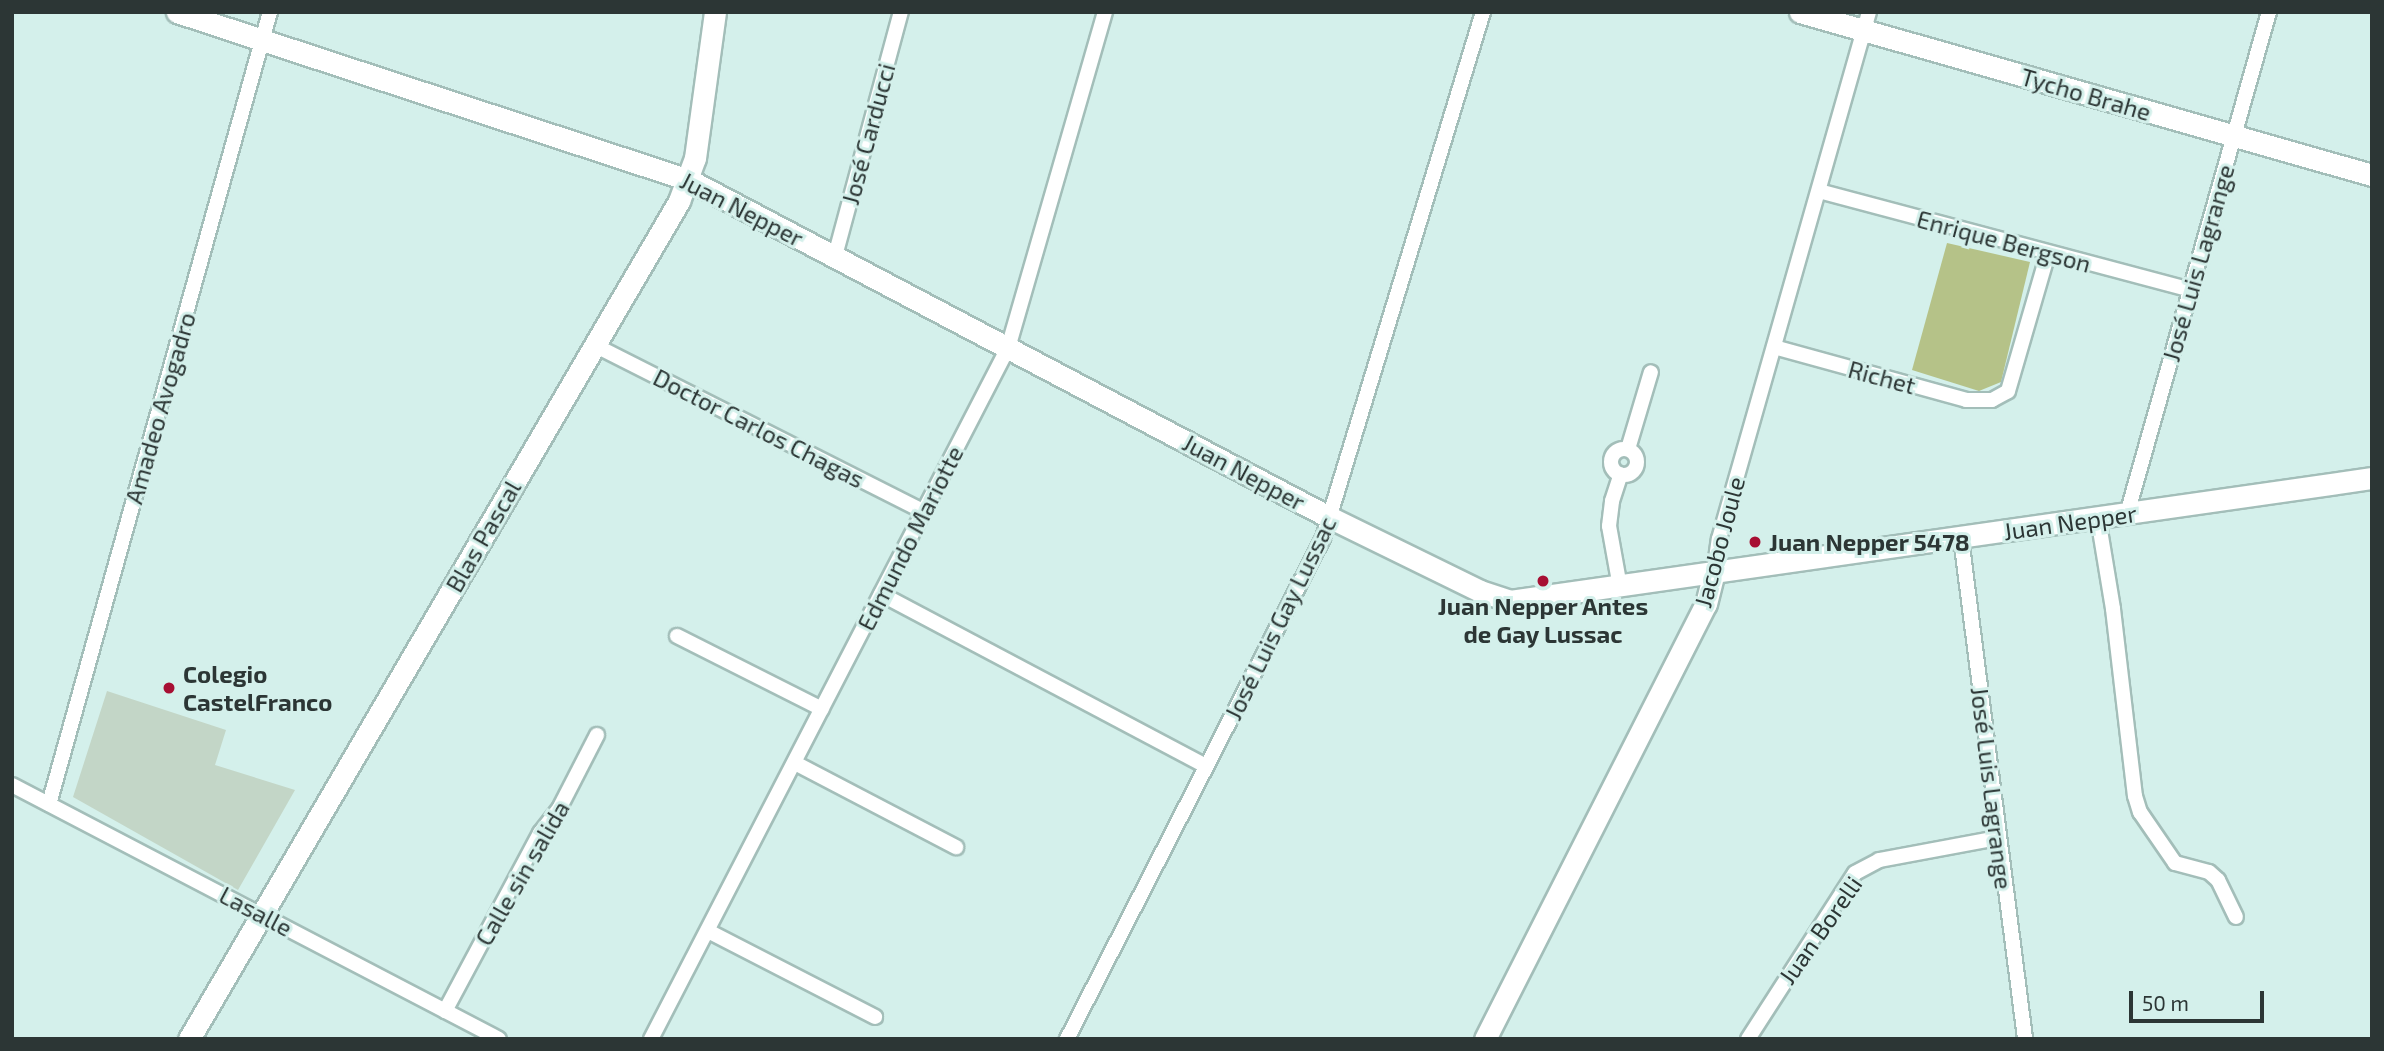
<!DOCTYPE html>
<html>
<head>
<meta charset="utf-8">
<style>
  body { margin:0 }
  #map { position:relative; width:2384px; height:1051px; overflow:hidden; background:#d4f0eb; font-family:"Exo 2",sans-serif }
  div>[style] { position:absolute }
  .green>* { inset:0; background:#b5c288 }
  .building>* { inset:0; background:#c3d6c7 }
  .roads { filter:drop-shadow(2px 0 #a3beb9) drop-shadow(-2px 0 #a3beb9) drop-shadow(0 2px #a3beb9) drop-shadow(0 -2px #a3beb9) }
  .street>* { height:14px; margin:-7px; padding:0 7px; transform-origin:7px; border-radius:7px; background:#fff }
  .street>.ring { margin:-7px; padding:0; box-sizing:content-box; background:none; border:14px solid #fff; border-radius:50% }
  .secondary>* { height:21px; margin:-10.5px; padding:0 10.5px; transform-origin:10.5px; border-radius:10.5px; background:#fff }
  .dots>* { width:19px; height:19px; translate:-50% -50%; box-sizing:border-box; border:4px solid #d4f0eb; border-radius:50% }
  span { translate:-50% -50%; white-space:nowrap; text-align:center; line-height:1.15; -webkit-text-stroke:6px #d4f0eb; paint-order:stroke }
  .street-label { font-size:24px; color:#2c3635 }
  .poi-label { font-size:24px; color:#2c3635; font-weight:700 }
  .left { translate:0 -50%; text-align:left }
  .frame { position:absolute; inset:0; border:14px solid #2c3635; pointer-events:none }
  .scale { position:absolute; left:2129px; top:991px; width:135px; height:32px; box-sizing:border-box; border:4px solid #2c3635; border-top:0; padding-left:9px; font-size:21px; line-height:24px; white-space:nowrap; color:#2c3635; -webkit-text-stroke:5px #d4f0eb; paint-order:stroke }
</style>
</head>
<body>
<div id="map">
  <div class="green">
    <i style="clip-path:polygon(1947px 243px,2030px 262px,2001px 382px,1979px 391px,1912px 370px)"></i>
  </div>
  <div class="building">
    <i style="clip-path:polygon(107px 691px,226px 730px,215px 765px,295px 790px,238px 890px,73px 797px)"></i>
  </div>
  <div class="roads">
    <div class="street">
      <i style="left:1819px;top:191px;width:384px;rotate:14.9deg"></i>
      <i style="left:835px;top:256px;width:253px;rotate:-74.9deg"></i>
      <i style="left:594px;top:345px;width:369px;rotate:26.8deg"></i>
      <i style="left:1774px;top:347px;width:199px;rotate:15.4deg"></i>
      <i style="left:1966px;top:400px;width:26px"></i>
      <i style="left:1992px;top:400px;width:18px;rotate:-29deg"></i>
      <i style="left:2008px;top:391px;width:144px;rotate:-73.8deg"></i>
      <i style="left:1628px;top:449px;width:80px;rotate:-73.4deg"></i>
      <i class="ring" style="left:1611px;top:449px;width:12px;height:12px"></i>
      <i style="left:2127px;top:514px;width:522px;rotate:-74.21deg"></i>
      <i style="left:2098px;top:518px;width:92px;rotate:80.6deg"></i>
      <i style="left:2113px;top:609px;width:188px;rotate:83.3deg"></i>
      <i style="left:2135px;top:796px;width:17px;rotate:73deg"></i>
      <i style="left:2140px;top:812px;width:62px;rotate:55.5deg"></i>
      <i style="left:2175px;top:863px;width:35px;rotate:15deg"></i>
      <i style="left:2209px;top:872px;width:12px;rotate:42deg"></i>
      <i style="left:2218px;top:880px;width:41px;rotate:64.1deg"></i>
      <i style="left:1961px;top:538px;width:504px;rotate:82.71deg"></i>
      <i style="left:1714px;top:573px;width:34px;rotate:-82deg"></i>
      <i style="left:1719px;top:539px;width:548px;rotate:-74.11deg"></i>
      <i style="left:1620px;top:587px;width:62px;rotate:-100.2deg"></i>
      <i style="left:1609px;top:526px;width:25px;rotate:-83deg"></i>
      <i style="left:1612px;top:501px;width:28px;rotate:-72deg"></i>
      <i style="left:881px;top:594px;width:368px;rotate:27.9deg"></i>
      <i style="left:677px;top:636px;width:162px;rotate:26.7deg"></i>
      <i style="left:795px;top:763px;width:182px;rotate:27.6deg"></i>
      <i style="left:12px;top:785px;width:549px;rotate:27.54deg"></i>
      <i style="left:49px;top:804px;width:822px;rotate:-74.41deg"></i>
      <i style="left:708px;top:931px;width:188px;rotate:27.2deg"></i>
      <i style="left:445px;top:1011px;width:202px;rotate:-61.9deg"></i>
      <i style="left:540px;top:833px;width:33px;rotate:-52deg"></i>
      <i style="left:560px;top:807px;width:81px;rotate:-62.8deg"></i>
      <i style="left:651px;top:1039px;width:778px;rotate:-62.68deg"></i>
      <i style="left:1008px;top:348px;width:350px;rotate:-73.9deg"></i>
      <i style="left:1067px;top:1039px;width:563px;rotate:-62.93deg"></i>
      <i style="left:1323px;top:538px;width:550px;rotate:-73.08deg"></i>
      <i style="left:1748px;top:1039px;width:197px;rotate:-57.2deg"></i>
      <i style="left:1855px;top:873px;width:27px;rotate:-28deg"></i>
      <i style="left:1879px;top:860px;width:121px;rotate:-10.5deg"></i>
    </div>
    <div class="secondary">
      <i style="left:177px;top:12px;width:539px;rotate:18.17deg"></i>
      <i style="left:689px;top:180px;width:726px;rotate:27.77deg"></i>
      <i style="left:1331px;top:518px;width:166px;rotate:26.1deg"></i>
      <i style="left:1480px;top:591px;width:32px;rotate:18deg"></i>
      <i style="left:1510px;top:601px;width:871px;rotate:-8.12deg"></i>
      <i style="left:1800px;top:12px;width:595px;rotate:15.91deg"></i>
      <i style="left:189px;top:1039px;width:971px;rotate:-59.68deg"></i>
      <i style="left:679px;top:201px;width:46px;rotate:-69.6deg"></i>
      <i style="left:695px;top:158px;width:147px;rotate:-82.2deg"></i>
      <i style="left:1485px;top:1039px;width:488px;rotate:-63.1deg"></i>
      <i style="left:1706px;top:604px;width:32px;rotate:-76deg"></i>
    </div>
  </div>
  <div class="dots">
    <i style="left:1755px;top:542px;background:#a70f33"></i>
    <i style="left:1543px;top:581px;background:#a70f33"></i>
    <i style="left:169px;top:688px;background:#a70f33"></i>
  </div>
  <div class="street-label">
    <span style="left:2086px;top:94px;rotate:16deg">Tycho Brahe</span>
    <span style="left:868px;top:134px;rotate:-75deg">José Carducci</span>
    <span style="left:742px;top:209px;rotate:27deg">Juan Nepper</span>
    <span style="left:2004px;top:241px;rotate:15deg">Enrique Bergson</span>
    <span style="left:2198px;top:263px;rotate:-74deg">José Luis Lagrange</span>
    <span style="left:1882px;top:377px;rotate:15deg">Richet</span>
    <span style="left:160px;top:408px;rotate:-74deg">Amadeo Avogadro</span>
    <span style="left:759px;top:428px;rotate:27deg">Doctor Carlos Chagas</span>
    <span style="left:1244px;top:472px;rotate:28deg">Juan Nepper</span>
    <span style="left:2070px;top:522px;rotate:-8deg">Juan Nepper</span>
    <span style="left:483px;top:536px;rotate:-60deg">Blas Pascal</span>
    <span style="left:910px;top:538px;rotate:-63deg">Edmundo Mariotte</span>
    <span style="left:1719px;top:542px;rotate:-75deg">Jacobo Joule</span>
    <span style="left:1280px;top:618px;rotate:-64deg">José Luis Gay Lussac</span>
    <span style="left:1992px;top:788px;rotate:83deg">José Luis Lagrange</span>
    <span style="left:522px;top:873px;rotate:-60deg">Calle sin salida</span>
    <span style="left:256px;top:911px;rotate:28deg">Lasalle</span>
    <span style="left:1820px;top:930px;rotate:-55deg">Juan Borelli</span>
  </div>
  <div class="poi-label">
    <span class="left" style="left:1769px;top:542px">Juan Nepper 5478</span>
    <span style="left:1543px;top:620px">Juan Nepper Antes<br>de Gay Lussac</span>
    <span class="left" style="left:183px;top:688px">Colegio<br>CastelFranco</span>
  </div>
  <div class="frame"></div>
  <div class="scale">50 m</div>
</div>
</body>
</html>
